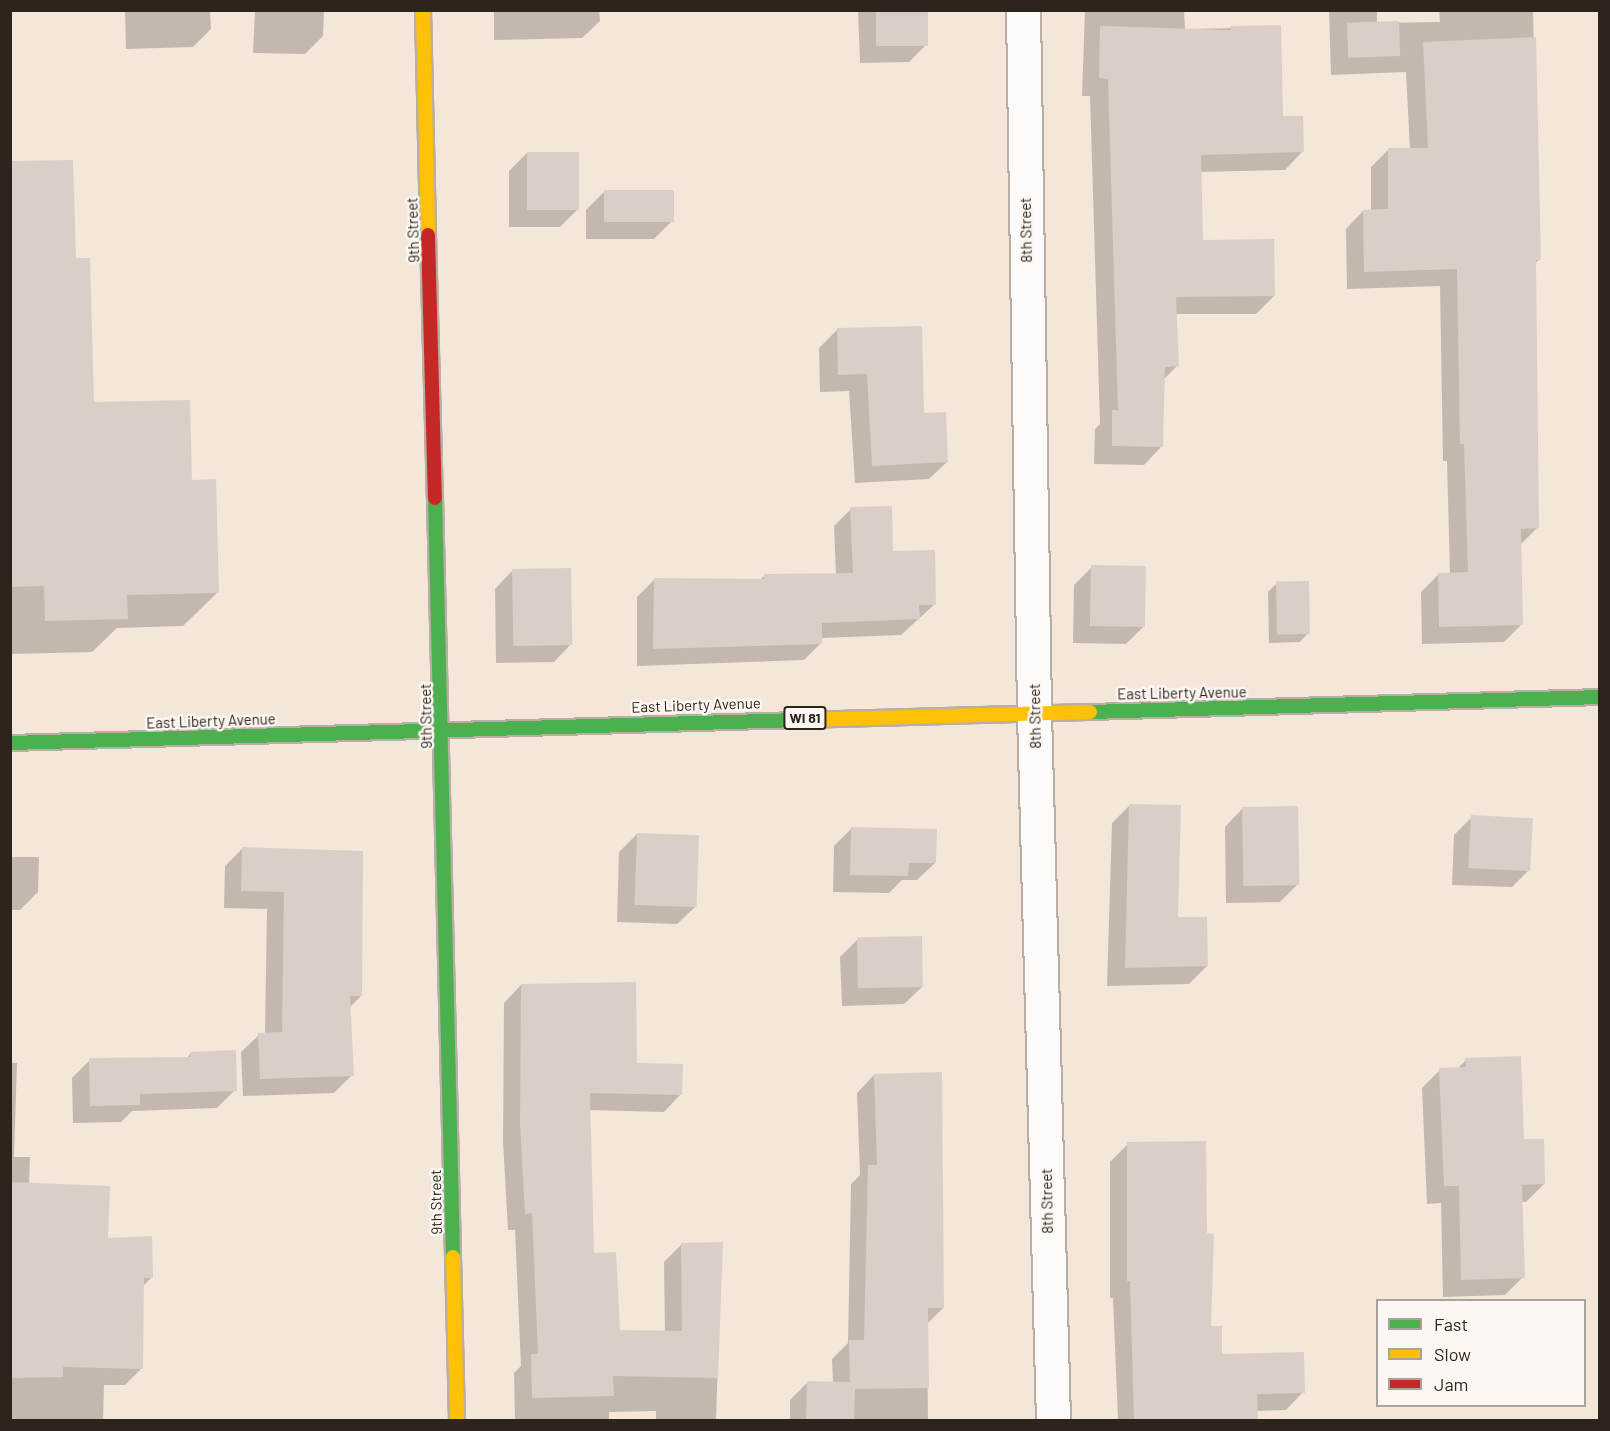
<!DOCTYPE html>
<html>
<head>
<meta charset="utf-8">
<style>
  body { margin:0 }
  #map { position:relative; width:1610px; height:1431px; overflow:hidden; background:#f4e7da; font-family:Barlow,sans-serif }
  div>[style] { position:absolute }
  .shadow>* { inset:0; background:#0003 }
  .building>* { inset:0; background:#dacfc6; transform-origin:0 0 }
  .roads { filter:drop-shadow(2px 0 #b8aea4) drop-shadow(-2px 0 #b8aea4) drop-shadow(0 2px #b8aea4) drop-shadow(0 -2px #b8aea4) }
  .street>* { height:33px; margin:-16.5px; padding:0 16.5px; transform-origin:16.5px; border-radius:16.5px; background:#fdfbf9 }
  .fast>* { height:14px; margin:-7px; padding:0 7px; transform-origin:7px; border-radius:7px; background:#4caf50 }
  .slow>* { height:14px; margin:-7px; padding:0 7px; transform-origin:7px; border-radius:7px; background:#ffc107 }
  .jam>* { height:14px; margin:-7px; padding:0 7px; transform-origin:7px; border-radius:7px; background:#c62828 }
  span { translate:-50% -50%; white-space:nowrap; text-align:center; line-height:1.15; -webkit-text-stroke:5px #fcf7f3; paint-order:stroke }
  .shield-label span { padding:2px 4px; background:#fcf7f3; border:2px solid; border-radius:4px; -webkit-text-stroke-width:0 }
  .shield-label { font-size:14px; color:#2d251c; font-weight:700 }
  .street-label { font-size:15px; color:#2d251c }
  .frame { position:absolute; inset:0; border:12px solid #2d251c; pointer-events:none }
  .legend { position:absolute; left:1376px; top:1299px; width:210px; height:108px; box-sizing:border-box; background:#fcf7f3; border:2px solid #a9a39d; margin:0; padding:8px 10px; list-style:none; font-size:18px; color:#2d251c }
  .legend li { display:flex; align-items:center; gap:12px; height:30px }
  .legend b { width:30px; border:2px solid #a9a39d }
</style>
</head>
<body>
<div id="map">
  <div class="shadow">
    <i style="clip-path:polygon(125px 10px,210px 10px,211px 29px,193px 47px,126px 49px)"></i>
    <i style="clip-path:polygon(255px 10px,324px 10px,323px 36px,305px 54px,253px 53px)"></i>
    <i style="clip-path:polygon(494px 10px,599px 10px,600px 21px,582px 38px,494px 40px)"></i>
    <i style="clip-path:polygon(858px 10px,927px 10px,927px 44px,909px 62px,860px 63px)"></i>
    <i style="clip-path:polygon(1085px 10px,1184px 10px,1185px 29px,1279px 27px,1281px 118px,1302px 152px,1285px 170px,1200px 172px,1202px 241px,1274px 296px,1256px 314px,1175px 314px,1177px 366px,1163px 380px,1161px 447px,1144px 465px,1094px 464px,1095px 429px,1100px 424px,1090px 96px,1082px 96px)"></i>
    <i style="clip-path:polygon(1329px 10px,1377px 10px,1377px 23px,1440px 22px,1439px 10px,1533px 10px,1539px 260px,1534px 264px,1538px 527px,1520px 545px,1522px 624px,1504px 642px,1422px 644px,1421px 592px,1439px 574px,1450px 574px,1447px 461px,1443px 461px,1440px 286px,1347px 289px,1346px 229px,1363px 211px,1371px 211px,1371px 167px,1388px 150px,1410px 150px,1406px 72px,1331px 75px)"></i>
    <i style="clip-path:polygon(527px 153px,578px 209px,560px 227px,509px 227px,509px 171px)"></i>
    <i style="clip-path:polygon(10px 163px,74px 259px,92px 403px,190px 482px,218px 592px,183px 626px,117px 628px,92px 652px,11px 654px)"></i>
    <i style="clip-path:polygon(604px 192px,672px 221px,654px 239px,586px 239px,586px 210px)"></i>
    <i style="clip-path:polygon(837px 330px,923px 415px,947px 462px,929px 479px,855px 483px,849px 391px,820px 392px,819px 348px)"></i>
    <i style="clip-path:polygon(851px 509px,935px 604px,901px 635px,821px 638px,821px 643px,804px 660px,637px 666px,637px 597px,654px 580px,759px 581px,764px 576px,836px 575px,834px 526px)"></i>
    <i style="clip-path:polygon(1092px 567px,1144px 626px,1126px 644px,1073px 643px,1074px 585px)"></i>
    <i style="clip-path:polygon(512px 571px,571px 644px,554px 662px,496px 663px,495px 589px)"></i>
    <i style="clip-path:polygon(1276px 584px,1308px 633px,1300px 642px,1269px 643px,1268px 592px)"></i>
    <i style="clip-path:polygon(1130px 805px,1177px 919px,1207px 966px,1189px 984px,1107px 986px,1112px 823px)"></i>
    <i style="clip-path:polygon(1242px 809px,1297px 885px,1280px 902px,1226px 903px,1225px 827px)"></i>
    <i style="clip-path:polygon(1472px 817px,1530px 869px,1512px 887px,1452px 885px,1454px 835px)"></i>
    <i style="clip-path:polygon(852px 828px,935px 863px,917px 880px,902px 880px,889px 893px,833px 892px,834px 846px)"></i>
    <i style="clip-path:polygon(637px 834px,695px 907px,677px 924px,617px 922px,619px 852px)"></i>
    <i style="clip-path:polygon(243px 848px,362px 852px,361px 996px,349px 1008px,352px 1075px,334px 1093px,243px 1096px,241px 1052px,259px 1035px,265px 1034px,267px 909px,224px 908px,225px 866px)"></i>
    <i style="clip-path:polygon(10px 857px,39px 857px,38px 892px,20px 910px,10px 910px)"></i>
    <i style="clip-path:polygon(858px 939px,922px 987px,904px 1004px,842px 1006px,840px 957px)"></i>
    <i style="clip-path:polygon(521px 985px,681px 1094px,664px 1112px,589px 1110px,593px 1254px,619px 1332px,665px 1332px,664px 1262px,682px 1244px,722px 1244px,716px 1420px,656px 1420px,656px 1411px,609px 1412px,609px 1420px,515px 1420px,514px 1373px,521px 1366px,515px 1230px,508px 1230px,503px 1141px,504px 1003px)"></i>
    <i style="clip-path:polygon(191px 1053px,235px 1090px,217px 1108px,132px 1111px,121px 1122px,73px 1123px,72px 1078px,90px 1060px,186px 1059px)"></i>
    <i style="clip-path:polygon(1466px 1060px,1522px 1141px,1544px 1184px,1526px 1202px,1521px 1202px,1523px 1277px,1505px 1295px,1443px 1297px,1441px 1203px,1427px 1204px,1422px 1088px,1440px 1070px,1457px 1069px)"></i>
    <i style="clip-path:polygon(10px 1063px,17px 1063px,14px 1157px,30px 1157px,29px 1184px,152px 1277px,143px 1286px,142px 1368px,125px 1385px,104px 1385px,103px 1420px,10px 1420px)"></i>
    <i style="clip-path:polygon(874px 1075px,943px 1308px,927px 1324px,928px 1420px,790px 1420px,790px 1400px,808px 1382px,833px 1383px,832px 1359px,848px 1343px,851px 1184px,860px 1175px,857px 1093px)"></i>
    <i style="clip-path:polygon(1128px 1144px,1221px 1355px,1303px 1392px,1286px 1410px,1256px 1411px,1257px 1420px,1118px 1420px,1113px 1298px,1110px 1298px,1110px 1162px)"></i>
  </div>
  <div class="building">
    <i style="left:876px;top:10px;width:52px;height:36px"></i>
    <i style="left:1399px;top:21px;width:35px;height:52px;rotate:88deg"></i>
    <i style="clip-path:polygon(1281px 25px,1283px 116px,1303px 116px,1304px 152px,1201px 155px,1203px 240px,1274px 239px,1275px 296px,1176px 297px,1179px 366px,1165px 367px,1163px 447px,1112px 446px,1112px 410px,1118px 410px,1108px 79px,1099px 78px,1100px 26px,1231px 30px,1231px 26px)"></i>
    <i style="clip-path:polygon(1536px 37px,1541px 260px,1536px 260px,1539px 528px,1521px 529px,1523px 625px,1439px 627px,1438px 573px,1468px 572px,1464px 444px,1460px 444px,1457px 269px,1364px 272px,1363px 210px,1388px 209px,1388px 148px,1428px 148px,1423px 42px)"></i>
    <i style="left:527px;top:152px;width:52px;height:58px"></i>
    <i style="clip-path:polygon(73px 160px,76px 258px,90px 258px,94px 402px,190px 400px,192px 480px,216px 479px,219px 593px,127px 595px,128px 619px,45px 621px,44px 586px,10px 587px,10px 161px)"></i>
    <i style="left:604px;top:190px;width:70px;height:32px"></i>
    <i style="clip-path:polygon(922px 326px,924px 413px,946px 412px,948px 462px,872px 466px,867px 374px,838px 375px,837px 328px)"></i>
    <i style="clip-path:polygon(892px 506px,893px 551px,935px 550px,936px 605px,919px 605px,920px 619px,822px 623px,822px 644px,653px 649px,654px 578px,764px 579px,764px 574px,853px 573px,850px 507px)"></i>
    <i style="left:1091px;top:565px;width:55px;height:61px;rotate:1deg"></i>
    <i style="left:571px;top:568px;width:77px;height:59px;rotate:89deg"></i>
    <i style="left:1309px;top:581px;width:53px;height:33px;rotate:89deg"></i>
    <i style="clip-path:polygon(1129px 804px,1181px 805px,1178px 917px,1207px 917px,1208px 966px,1125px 968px)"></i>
    <i style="left:1298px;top:806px;width:79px;height:56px;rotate:89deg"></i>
    <i style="left:1471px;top:815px;width:62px;height:53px;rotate:3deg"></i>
    <i style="clip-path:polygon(851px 827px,937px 829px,936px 863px,909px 863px,908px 876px,850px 875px)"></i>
    <i style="left:637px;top:833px;width:62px;height:72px;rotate:2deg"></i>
    <i style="clip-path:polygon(242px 847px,363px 851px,362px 996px,350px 996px,354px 1076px,260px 1079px,258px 1033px,282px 1032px,284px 892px,241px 891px)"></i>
    <i style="left:922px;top:936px;width:51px;height:65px;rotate:89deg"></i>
    <i style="clip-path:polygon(636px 982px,637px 1063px,683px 1064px,682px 1095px,590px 1093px,594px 1253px,616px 1252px,620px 1330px,682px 1331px,681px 1243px,723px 1242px,718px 1378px,613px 1376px,614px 1396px,532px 1398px,531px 1354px,538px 1354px,532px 1213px,525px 1214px,520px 1123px,521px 984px)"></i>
    <i style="clip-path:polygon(236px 1050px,237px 1091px,140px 1094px,140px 1105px,90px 1106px,89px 1058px,191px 1057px,190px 1052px)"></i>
    <i style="clip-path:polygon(1521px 1056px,1524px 1139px,1544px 1139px,1545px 1184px,1522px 1185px,1525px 1278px,1461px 1280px,1459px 1186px,1444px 1186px,1439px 1068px,1466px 1067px,1465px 1058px)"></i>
    <i style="clip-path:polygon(942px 1072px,944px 1308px,928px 1308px,929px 1388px,855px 1389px,854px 1420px,806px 1420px,807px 1381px,850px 1382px,849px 1340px,864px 1340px,868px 1165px,877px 1165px,874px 1074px)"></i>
    <i style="clip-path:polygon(1206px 1141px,1207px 1233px,1214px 1234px,1211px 1326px,1222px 1326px,1222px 1354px,1304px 1352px,1305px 1393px,1257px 1394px,1258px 1420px,1134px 1420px,1130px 1281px,1127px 1281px,1127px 1142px)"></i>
    <i style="clip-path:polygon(10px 1182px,110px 1186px,108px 1238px,152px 1236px,153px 1278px,144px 1278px,143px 1369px,63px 1367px,63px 1377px,10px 1378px)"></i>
  </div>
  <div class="roads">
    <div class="street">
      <i style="left:1023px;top:10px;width:703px;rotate:89.1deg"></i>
      <i style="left:1034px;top:713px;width:707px;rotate:88.46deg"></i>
    </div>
    <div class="fast">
      <i style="left:435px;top:498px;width:759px;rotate:88.64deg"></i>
      <i style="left:1090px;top:712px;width:510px;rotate:-1.68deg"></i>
      <i style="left:10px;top:743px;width:790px;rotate:-1.67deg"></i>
    </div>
    <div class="slow">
      <i style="left:423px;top:10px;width:225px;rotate:88.7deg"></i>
      <i style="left:800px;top:720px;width:290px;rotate:-1.6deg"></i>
      <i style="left:453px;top:1257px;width:163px;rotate:88.6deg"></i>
    </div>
    <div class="jam">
      <i style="left:428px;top:235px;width:263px;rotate:88.5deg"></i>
    </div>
  </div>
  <div class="shield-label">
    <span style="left:805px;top:718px">WI 81</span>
  </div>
  <div class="street-label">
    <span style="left:413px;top:230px;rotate:-92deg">9th Street</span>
    <span style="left:1026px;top:230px;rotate:-91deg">8th Street</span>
    <span style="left:1182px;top:693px;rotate:-1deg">East Liberty Avenue</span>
    <span style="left:696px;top:705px;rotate:-2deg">East Liberty Avenue</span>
    <span style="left:426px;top:716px;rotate:-91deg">9th Street</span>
    <span style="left:1035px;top:716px;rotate:-91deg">8th Street</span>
    <span style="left:211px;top:721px;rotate:-2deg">East Liberty Avenue</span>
    <span style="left:1047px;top:1201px;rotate:-91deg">8th Street</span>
    <span style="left:436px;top:1202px;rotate:-91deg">9th Street</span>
  </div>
  <div class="frame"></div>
  <ul class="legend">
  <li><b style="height:8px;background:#4caf50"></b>Fast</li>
  <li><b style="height:8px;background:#ffc107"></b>Slow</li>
  <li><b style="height:8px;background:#c62828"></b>Jam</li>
  </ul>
</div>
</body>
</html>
